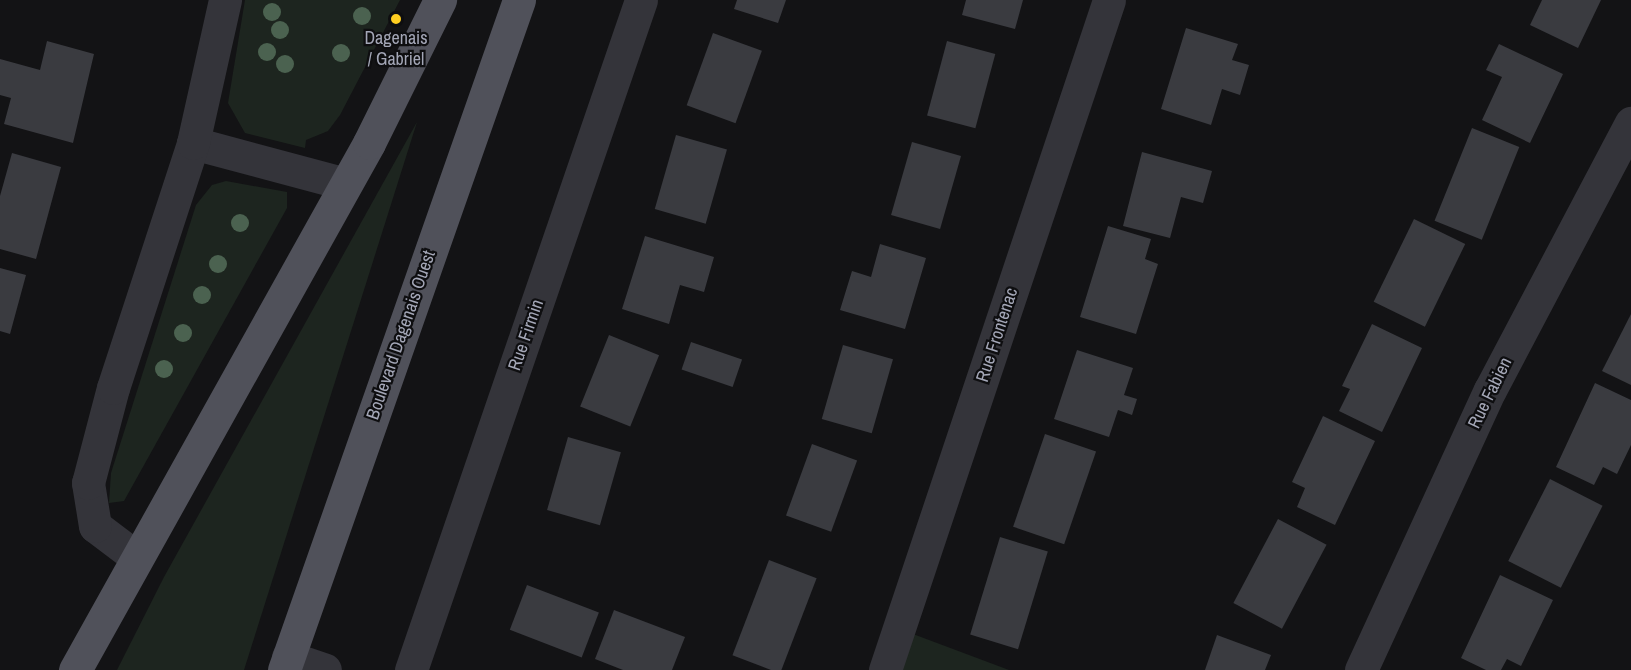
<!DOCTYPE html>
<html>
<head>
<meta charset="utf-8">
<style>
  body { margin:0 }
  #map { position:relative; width:1631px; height:670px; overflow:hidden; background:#131315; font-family:"Archivo Narrow",sans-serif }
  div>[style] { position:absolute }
  .green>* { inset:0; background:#1d251f }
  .building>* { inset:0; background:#3a3b40; transform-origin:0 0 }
  .minor>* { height:33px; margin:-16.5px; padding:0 16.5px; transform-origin:16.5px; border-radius:16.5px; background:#34343a }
  .major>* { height:33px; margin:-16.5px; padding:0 16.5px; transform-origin:16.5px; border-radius:16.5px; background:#50515a }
  .trees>* { width:18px; height:18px; margin:-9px; border-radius:50%; background:#4b6250 }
  .dots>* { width:16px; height:16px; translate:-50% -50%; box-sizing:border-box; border:3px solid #0e0e10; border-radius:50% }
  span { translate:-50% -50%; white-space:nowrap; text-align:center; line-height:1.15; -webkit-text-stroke:4.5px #0e0e10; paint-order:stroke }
  .poi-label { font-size:18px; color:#a4a7b7 }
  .street-label { font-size:18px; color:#a4a7b7 }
</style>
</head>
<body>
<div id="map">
  <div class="green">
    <i style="clip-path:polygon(245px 0,400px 0,340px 115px,328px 131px,306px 140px,305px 148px,245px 133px,228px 103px)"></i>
    <i style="clip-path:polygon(417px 122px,244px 670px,117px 670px,164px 577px)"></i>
    <i style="clip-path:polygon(226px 181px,287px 192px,287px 208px,124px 501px,109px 503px,111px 473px,196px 205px,212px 185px)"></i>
    <i style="clip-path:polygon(913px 634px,1009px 670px,900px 670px)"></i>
  </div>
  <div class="building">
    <i style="clip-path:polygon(737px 0,786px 0,778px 23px,734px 9px)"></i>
    <i style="clip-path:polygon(966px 0,1023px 0,1015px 29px,962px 15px)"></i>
    <i style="clip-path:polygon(1542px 0,1601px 0,1578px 48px,1530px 25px)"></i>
    <i style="clip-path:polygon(1186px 28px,1238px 44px,1232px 60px,1249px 65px,1240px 95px,1222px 89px,1211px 125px,1161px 109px)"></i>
    <i style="left:713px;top:33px;width:52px;height:77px;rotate:20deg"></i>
    <i style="clip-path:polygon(47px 41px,94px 54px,73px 143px,4px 124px,11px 98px,0 95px,0 59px,40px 70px)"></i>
    <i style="left:947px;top:41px;width:50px;height:77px;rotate:15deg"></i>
    <i style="clip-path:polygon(1499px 44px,1563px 74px,1530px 143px,1482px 120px,1502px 77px,1486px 70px)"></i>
    <i style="left:1472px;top:128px;width:51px;height:100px;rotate:22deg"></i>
    <i style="left:676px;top:135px;width:53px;height:77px;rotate:16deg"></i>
    <i style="left:912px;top:142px;width:51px;height:76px;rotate:16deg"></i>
    <i style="clip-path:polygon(1142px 152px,1212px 171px,1203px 203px,1181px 197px,1170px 238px,1123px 226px)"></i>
    <i style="clip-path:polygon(12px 153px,61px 167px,36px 259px,0 249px,0 196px)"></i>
    <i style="left:1414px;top:219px;width:57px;height:92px;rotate:26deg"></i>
    <i style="clip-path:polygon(1108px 226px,1151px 239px,1145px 259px,1158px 264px,1136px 334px,1080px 317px)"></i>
    <i style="clip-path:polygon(645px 236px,714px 257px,704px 292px,680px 285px,669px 324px,622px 309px)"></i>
    <i style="clip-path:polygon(880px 244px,926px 258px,905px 329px,840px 310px,852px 271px,871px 277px)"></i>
    <i style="clip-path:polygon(0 268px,26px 275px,10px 334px,0 331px)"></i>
    <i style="clip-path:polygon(1631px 314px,1631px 385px,1602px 371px)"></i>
    <i style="clip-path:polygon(1372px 324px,1422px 348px,1382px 432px,1339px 411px,1350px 389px,1342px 386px)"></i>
    <i style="left:609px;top:335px;width:54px;height:77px;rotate:22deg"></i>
    <i style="left:691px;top:342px;width:54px;height:29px;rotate:19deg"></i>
    <i style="left:843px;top:345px;width:52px;height:77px;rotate:16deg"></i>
    <i style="clip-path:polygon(1077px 350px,1133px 368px,1124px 395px,1137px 399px,1132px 415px,1118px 410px,1109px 437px,1054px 419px)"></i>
    <i style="clip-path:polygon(1595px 383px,1631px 400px,1631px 445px,1617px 474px,1603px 467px,1594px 485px,1556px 467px)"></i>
    <i style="clip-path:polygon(1323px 416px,1375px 441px,1335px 525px,1297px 507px,1305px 488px,1292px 482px)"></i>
    <i style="left:1045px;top:434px;width:54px;height:98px;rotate:19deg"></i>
    <i style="left:568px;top:437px;width:55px;height:76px;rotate:16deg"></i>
    <i style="left:812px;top:444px;width:48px;height:76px;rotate:20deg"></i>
    <i style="left:1550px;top:479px;width:59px;height:92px;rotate:27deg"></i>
    <i style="left:1278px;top:519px;width:55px;height:95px;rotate:28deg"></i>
    <i style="left:1000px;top:537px;width:50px;height:102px;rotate:17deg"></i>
    <i style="left:769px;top:560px;width:51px;height:102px;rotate:21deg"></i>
    <i style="clip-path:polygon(1500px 575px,1553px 600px,1521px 666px,1507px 659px,1501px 670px,1486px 670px,1461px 658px)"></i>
    <i style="left:527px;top:585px;width:77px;height:48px;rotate:21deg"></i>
    <i style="clip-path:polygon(614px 610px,685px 637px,672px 670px,623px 670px,595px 659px)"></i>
    <i style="clip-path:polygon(1217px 635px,1271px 655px,1265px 670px,1205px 670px)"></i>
  </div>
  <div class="minor">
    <i style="left:193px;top:143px;width:158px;rotate:15deg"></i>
    <i style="left:136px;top:557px;width:51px;rotate:-142.9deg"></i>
    <i style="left:95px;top:526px;width:44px;rotate:-99.2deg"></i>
    <i style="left:88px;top:483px;width:98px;rotate:-75.3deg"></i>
    <i style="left:113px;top:388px;width:258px;rotate:-71.9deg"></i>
    <i style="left:193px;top:143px;width:147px;rotate:-77.4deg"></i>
    <i style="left:288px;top:657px;width:39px;rotate:19deg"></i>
    <i style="left:411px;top:670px;width:708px;rotate:-71.05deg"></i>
    <i style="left:885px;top:670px;width:706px;rotate:-71.51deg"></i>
    <i style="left:1361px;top:670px;width:308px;rotate:-65.3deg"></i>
    <i style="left:1490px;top:390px;width:302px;rotate:-62.2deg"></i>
  </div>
  <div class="major">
    <i style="left:75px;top:670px;width:603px;rotate:-60.84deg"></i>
    <i style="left:369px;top:143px;width:160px;rotate:-63.6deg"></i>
    <i style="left:284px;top:670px;width:710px;rotate:-70.67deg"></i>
  </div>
  <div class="trees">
    <i style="left:272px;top:12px"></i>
    <i style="left:362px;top:16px"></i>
    <i style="left:280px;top:30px"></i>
    <i style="left:267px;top:52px"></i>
    <i style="left:341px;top:53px"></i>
    <i style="left:285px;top:64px"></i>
    <i style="left:240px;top:223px"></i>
    <i style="left:218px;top:264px"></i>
    <i style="left:202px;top:295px"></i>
    <i style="left:183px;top:333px"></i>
    <i style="left:164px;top:369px"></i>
  </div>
  <div class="dots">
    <i style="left:396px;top:19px;background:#ffce21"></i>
  </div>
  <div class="poi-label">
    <span style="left:396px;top:49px">Dagenais<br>/ Gabriel</span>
  </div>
  <div class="street-label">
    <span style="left:401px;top:335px;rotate:-71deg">Boulevard Dagenais Ouest</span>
    <span style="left:526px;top:335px;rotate:-71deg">Rue Firmin</span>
    <span style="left:997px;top:335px;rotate:-72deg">Rue Frontenac</span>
    <span style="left:1490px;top:393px;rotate:-64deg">Rue Fabien</span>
  </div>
</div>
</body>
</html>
